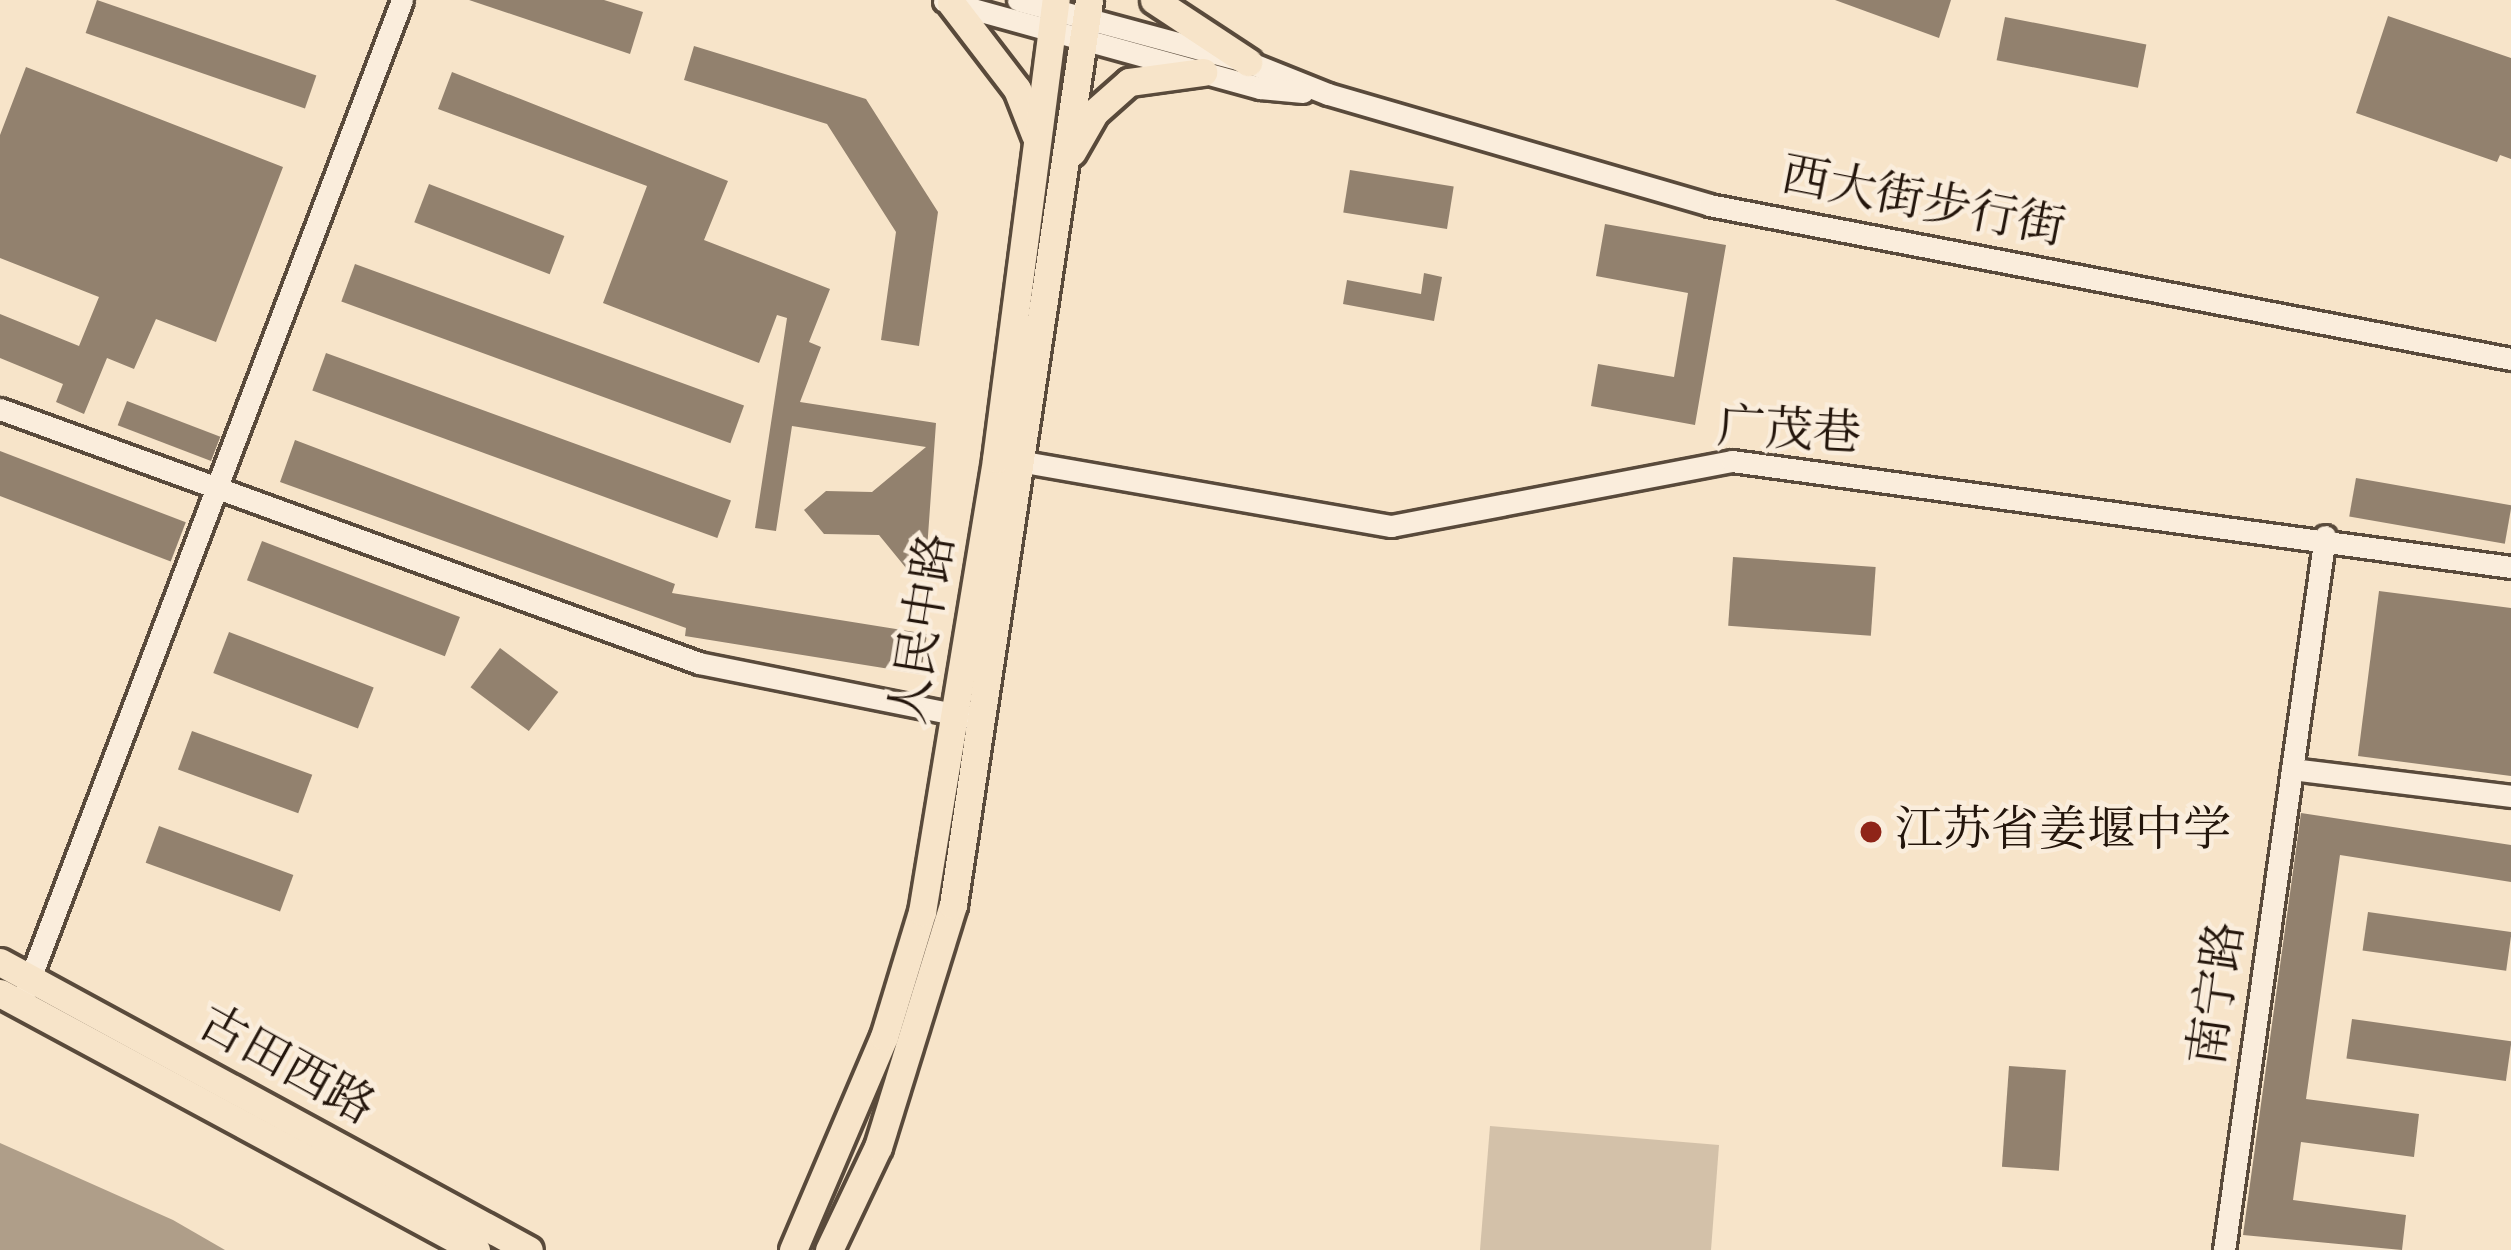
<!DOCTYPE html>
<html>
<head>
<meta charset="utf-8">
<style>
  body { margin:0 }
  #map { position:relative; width:2511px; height:1250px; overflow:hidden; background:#f7e4c9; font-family:"IM FELL DW Pica","Noto Serif SC",serif }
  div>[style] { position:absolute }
  .green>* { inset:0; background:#d3c1a9 }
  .water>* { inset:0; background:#af9e89 }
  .building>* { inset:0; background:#92816e; transform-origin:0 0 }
  .roads { filter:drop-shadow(3px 0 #594a3b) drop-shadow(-3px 0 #594a3b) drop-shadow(0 3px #594a3b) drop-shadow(0 -3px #594a3b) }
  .minor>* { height:21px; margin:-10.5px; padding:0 10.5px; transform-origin:10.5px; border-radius:10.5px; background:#faeddc }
  .major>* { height:27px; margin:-13.5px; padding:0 13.5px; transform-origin:13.5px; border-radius:13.5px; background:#f7e4c9 }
  .dots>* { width:33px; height:33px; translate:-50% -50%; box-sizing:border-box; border:6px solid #faeddc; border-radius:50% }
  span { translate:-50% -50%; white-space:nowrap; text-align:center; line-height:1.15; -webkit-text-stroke:9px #faeddc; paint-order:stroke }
  .street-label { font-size:48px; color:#24160c }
  .poi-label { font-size:48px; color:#24160c }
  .left { translate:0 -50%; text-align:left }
</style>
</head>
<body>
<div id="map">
  <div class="green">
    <i style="clip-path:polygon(1490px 1126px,1719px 1145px,1711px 1250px,1480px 1250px)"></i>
  </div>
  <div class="water">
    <i style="clip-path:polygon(0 1143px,173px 1220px,225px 1250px,0 1250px)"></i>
  </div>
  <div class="building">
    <i style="left:97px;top:0;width:232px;height:35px;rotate:19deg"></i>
    <i style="clip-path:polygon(469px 0,604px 0,643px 12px,630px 54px)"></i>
    <i style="clip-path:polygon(1835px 0,1951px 0,1939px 38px)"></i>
    <i style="clip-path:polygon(2388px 16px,2511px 58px,2511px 159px,2500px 155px,2497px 162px,2356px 113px)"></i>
    <i style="left:2005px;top:17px;width:144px;height:44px;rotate:11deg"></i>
    <i style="clip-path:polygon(694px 46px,866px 99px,938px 212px,919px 346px,881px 340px,896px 232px,827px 124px,684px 80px)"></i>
    <i style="clip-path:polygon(26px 67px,283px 167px,216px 342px,156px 319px,134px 369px,107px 358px,84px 414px,56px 402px,63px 384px,0 358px,0 314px,79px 346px,99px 297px,0 258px,0 135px)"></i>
    <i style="clip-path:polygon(452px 72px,728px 181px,704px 240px,830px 289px,809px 342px,821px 347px,800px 402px,936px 423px,927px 550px,906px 568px,879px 535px,824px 534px,804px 510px,826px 491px,872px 492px,926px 447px,792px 426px,776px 531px,755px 528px,787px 318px,777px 315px,759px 363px,603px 303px,647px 186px,438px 109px)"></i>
    <i style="left:1350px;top:170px;width:105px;height:43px;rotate:9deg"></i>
    <i style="left:429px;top:184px;width:145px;height:41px;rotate:21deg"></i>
    <i style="clip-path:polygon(1605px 224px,1726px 245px,1695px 425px,1591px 406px,1598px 364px,1674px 377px,1688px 293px,1596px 276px)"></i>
    <i style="left:355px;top:264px;width:414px;height:40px;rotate:20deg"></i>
    <i style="clip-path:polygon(1424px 273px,1442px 277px,1434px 321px,1343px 304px,1347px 280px,1421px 294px)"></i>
    <i style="left:326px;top:353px;width:431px;height:40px;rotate:20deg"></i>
    <i style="left:127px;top:401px;width:100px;height:26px;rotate:21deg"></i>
    <i style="clip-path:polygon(295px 440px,675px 584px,672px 593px,927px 634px,921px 674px,685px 636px,686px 628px,280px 482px)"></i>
    <i style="left:0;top:451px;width:199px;height:42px;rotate:21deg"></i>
    <i style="left:2356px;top:478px;width:158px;height:39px;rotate:10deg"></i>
    <i style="left:262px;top:541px;width:212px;height:42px;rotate:21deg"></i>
    <i style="left:1733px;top:557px;width:143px;height:69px;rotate:4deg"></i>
    <i style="clip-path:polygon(2379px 591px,2511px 608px,2511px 776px,2358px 756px)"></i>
    <i style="left:229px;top:632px;width:155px;height:44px;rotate:21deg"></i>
    <i style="left:500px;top:648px;width:73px;height:49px;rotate:37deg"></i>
    <i style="left:192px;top:731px;width:128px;height:41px;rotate:20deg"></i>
    <i style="clip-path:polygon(2301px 813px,2511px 845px,2511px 882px,2340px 855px,2306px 1099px,2419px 1114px,2414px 1157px,2301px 1142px,2293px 1200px,2406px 1215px,2402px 1250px,2243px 1235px)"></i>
    <i style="left:159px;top:826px;width:143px;height:39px;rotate:20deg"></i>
    <i style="left:2368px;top:912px;width:145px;height:39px;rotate:8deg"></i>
    <i style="left:2352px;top:1019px;width:161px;height:40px;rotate:8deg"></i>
    <i style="left:2009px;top:1066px;width:57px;height:101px;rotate:4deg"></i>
  </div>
  <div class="roads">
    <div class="minor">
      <i style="left:1018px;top:0;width:238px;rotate:15.1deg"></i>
      <i style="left:1248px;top:62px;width:86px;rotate:21.8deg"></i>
      <i style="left:1328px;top:94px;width:397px;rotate:16.2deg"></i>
      <i style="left:1709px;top:205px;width:817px;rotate:10.87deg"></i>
      <i style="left:944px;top:1px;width:328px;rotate:15.4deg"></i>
      <i style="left:1260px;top:88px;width:43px;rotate:5.3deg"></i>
      <i style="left:0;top:409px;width:744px;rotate:19.97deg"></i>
      <i style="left:699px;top:663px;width:275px;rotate:11.3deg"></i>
      <i style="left:1007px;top:459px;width:390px;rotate:9.9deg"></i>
      <i style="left:1391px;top:526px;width:347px;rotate:-10.8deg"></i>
      <i style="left:1732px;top:461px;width:786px;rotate:7.75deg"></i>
      <i style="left:2292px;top:769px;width:221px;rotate:7deg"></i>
      <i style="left:25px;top:992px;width:1061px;rotate:-69.19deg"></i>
      <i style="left:2224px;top:1250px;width:721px;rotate:-81.95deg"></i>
    </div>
    <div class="major">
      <i style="left:1154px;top:0;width:113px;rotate:33.4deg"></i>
      <i style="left:951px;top:3px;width:108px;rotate:52.5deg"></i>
      <i style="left:1017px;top:89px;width:49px;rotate:68.6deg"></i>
      <i style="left:1072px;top:152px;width:46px;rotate:-60.1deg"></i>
      <i style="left:1095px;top:112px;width:45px;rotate:-41.4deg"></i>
      <i style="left:1129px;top:82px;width:75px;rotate:-7.7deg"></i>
      <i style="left:0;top:962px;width:602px;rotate:28.56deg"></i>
      <i style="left:0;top:993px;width:541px;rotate:28.37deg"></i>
      <i style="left:793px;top:1250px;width:232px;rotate:-66.9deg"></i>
      <i style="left:884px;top:1037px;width:131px;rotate:-73.1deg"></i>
      <i style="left:922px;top:912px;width:459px;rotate:-80.7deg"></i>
      <i style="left:996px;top:459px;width:463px;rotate:-82.6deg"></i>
      <i style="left:829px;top:1250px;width:114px;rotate:-64.6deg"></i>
      <i style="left:878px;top:1147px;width:253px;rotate:-72.8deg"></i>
      <i style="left:953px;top:905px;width:915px;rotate:-81.45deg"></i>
    </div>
  </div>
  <div class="dots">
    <i style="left:1871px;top:832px;background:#8f2418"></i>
  </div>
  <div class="street-label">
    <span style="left:1923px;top:203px;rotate:11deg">西大街步行街</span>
    <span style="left:1789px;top:432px;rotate:3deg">广茂巷</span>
    <span style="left:924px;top:629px;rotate:-81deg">人民中路</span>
    <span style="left:2218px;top:994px;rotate:-82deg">南宁路</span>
    <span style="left:286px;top:1066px;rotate:29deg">古田西路</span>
  </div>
  <div class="poi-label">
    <span class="left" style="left:1895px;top:832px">江苏省姜堰中学</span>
  </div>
</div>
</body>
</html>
